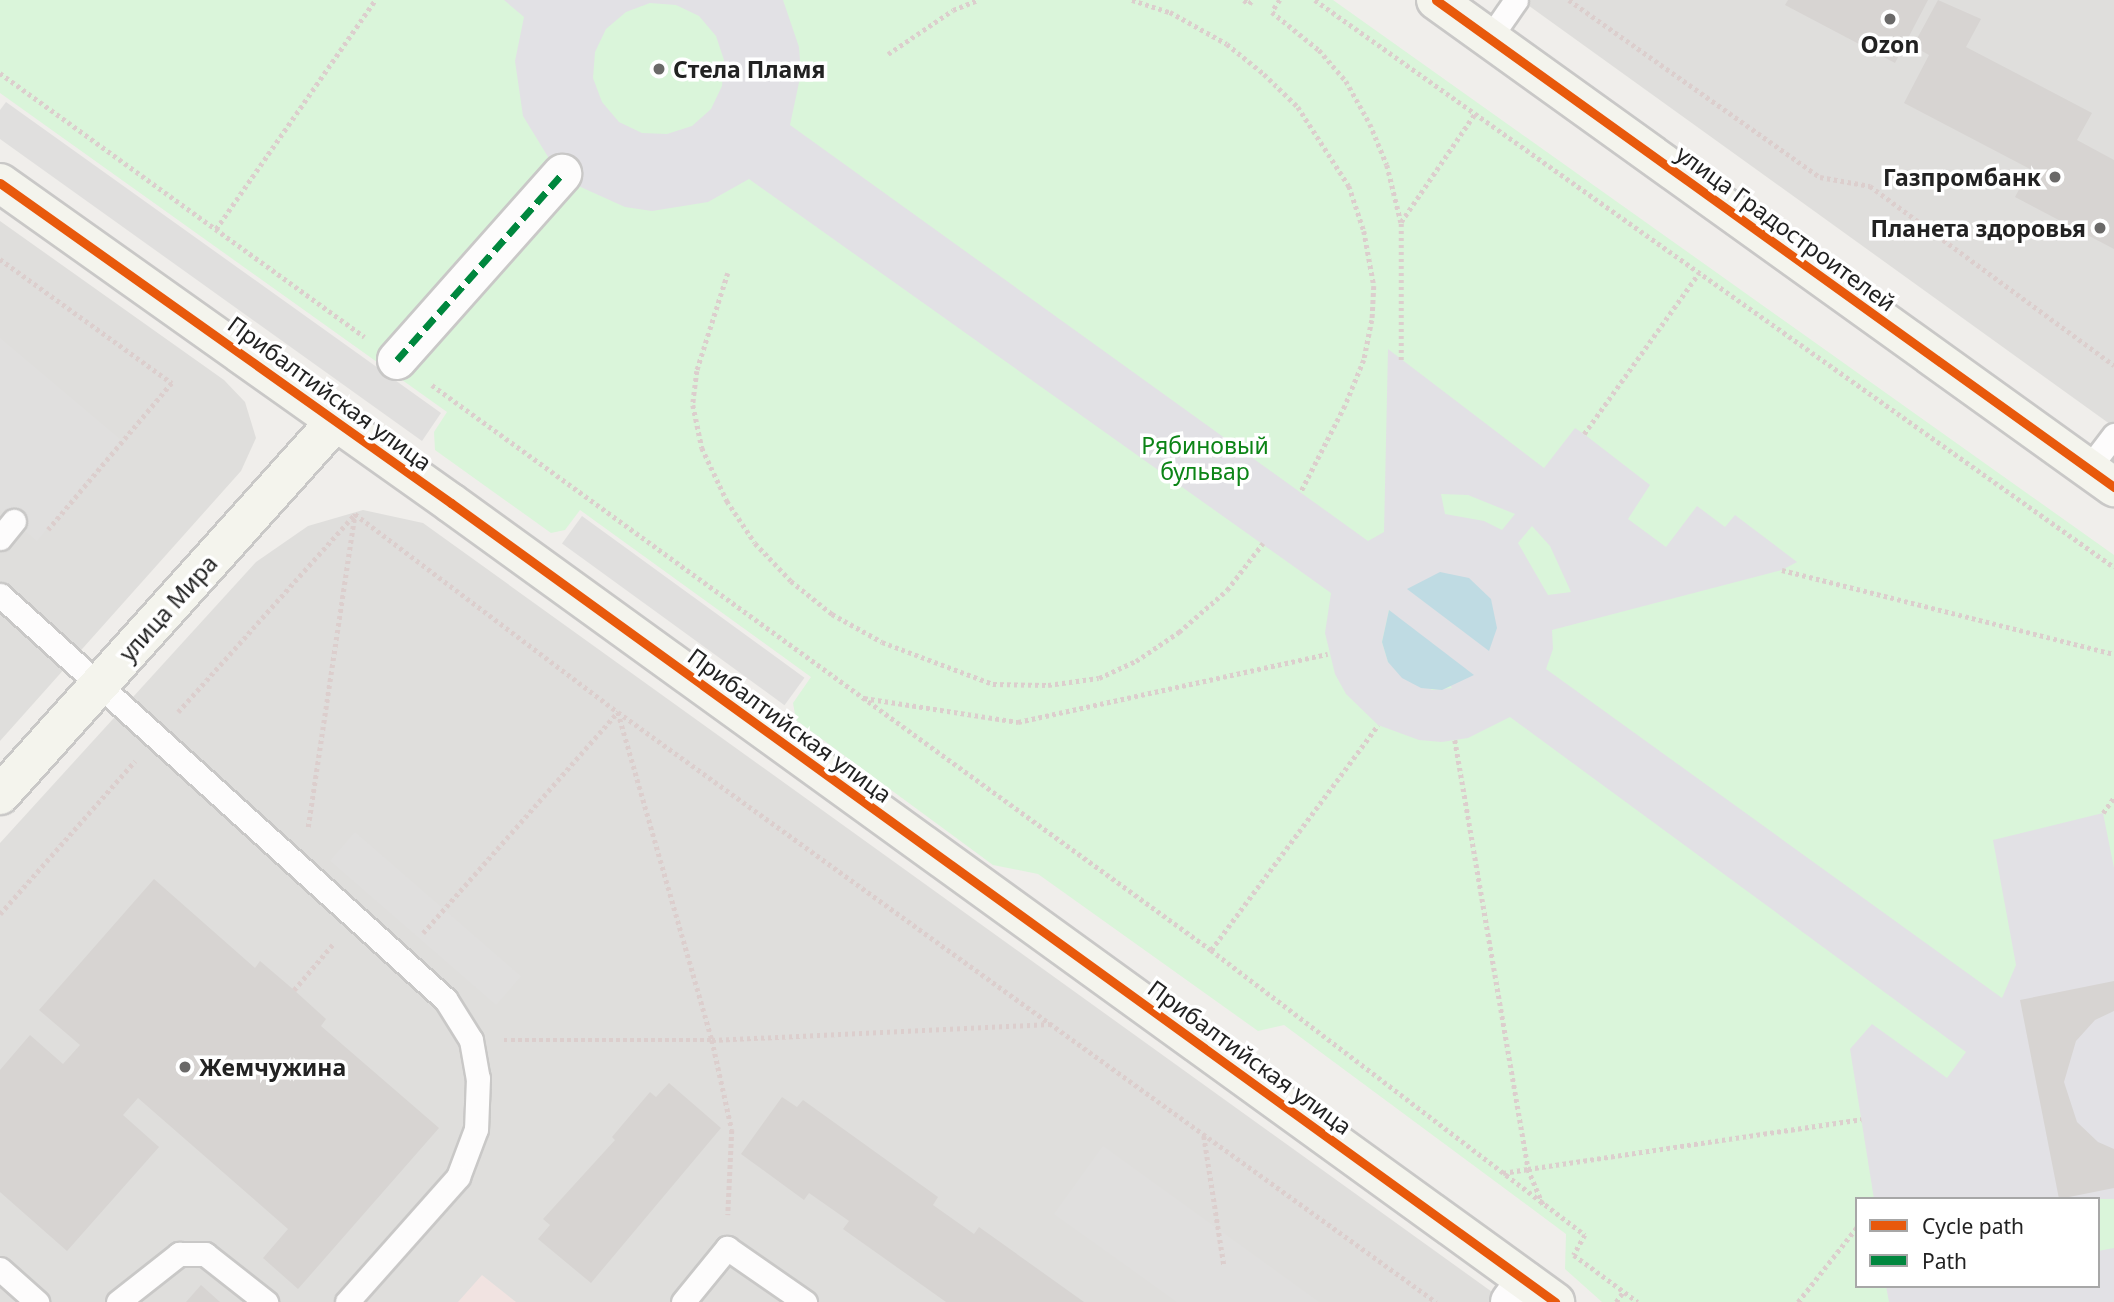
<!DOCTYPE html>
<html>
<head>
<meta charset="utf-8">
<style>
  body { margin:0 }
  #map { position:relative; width:2114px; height:1302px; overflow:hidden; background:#f0eeeb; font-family:"Noto Sans",sans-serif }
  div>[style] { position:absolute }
  .residential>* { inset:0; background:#dfdedc }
  .commercial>* { inset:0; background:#f1e3e1 }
  .park>* { inset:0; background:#daf5da }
  .parking>* { inset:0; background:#e0dfde; transform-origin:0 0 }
  .plaza>* { inset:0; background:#e2e1e5 }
  .water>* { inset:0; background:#bfdbe3 }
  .building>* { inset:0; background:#d7d4d2 }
  .path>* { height:4.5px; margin-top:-2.25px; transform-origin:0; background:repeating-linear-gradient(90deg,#dccecd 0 3.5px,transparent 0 7px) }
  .roads { filter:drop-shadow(2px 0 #c9c8c7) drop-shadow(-2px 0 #c9c8c7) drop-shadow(0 2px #c9c8c7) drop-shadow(0 -2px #c9c8c7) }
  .lane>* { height:23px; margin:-11.5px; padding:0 11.5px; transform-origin:11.5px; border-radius:11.5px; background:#fdfcfc }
  .street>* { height:38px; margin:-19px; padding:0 19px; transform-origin:19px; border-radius:19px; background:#fdfcfc }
  .secondary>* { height:38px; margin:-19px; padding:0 19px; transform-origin:19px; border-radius:19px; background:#f4f4ed }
  .quiet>* { height:7px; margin-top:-3.5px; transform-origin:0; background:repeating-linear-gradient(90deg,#00873e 0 14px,transparent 0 21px) }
  .cycleway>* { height:9px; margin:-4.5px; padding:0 4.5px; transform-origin:4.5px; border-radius:4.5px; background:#e8590c }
  .dots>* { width:19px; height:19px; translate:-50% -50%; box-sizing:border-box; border:4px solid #fff; border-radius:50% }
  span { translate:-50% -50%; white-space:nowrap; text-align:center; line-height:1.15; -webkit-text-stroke:7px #fff; paint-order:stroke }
  .poi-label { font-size:23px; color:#222; font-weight:700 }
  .left { translate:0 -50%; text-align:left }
  .right { translate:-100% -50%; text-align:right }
  .street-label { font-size:23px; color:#222 }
  .park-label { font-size:23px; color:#0c8416 }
  .legend { position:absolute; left:1855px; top:1197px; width:245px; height:91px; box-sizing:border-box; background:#fff; border:2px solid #a7a7a7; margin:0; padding:9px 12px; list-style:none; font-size:21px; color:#222 }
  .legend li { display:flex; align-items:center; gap:14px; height:35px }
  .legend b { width:35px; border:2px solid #a7a7a7 }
</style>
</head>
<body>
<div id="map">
  <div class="residential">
    <i style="clip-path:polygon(1521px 0,2114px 0,2114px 427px)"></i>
    <i style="clip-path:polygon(0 221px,224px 380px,245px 402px,256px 438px,241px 471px,0 741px)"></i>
    <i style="clip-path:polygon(363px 510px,423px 523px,1506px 1302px,0 1302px,0 843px,256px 562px,308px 526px)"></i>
  </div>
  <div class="commercial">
    <i style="clip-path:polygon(482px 1275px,516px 1302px,458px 1302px)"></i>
  </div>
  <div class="park">
    <i style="clip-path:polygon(evenodd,0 0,1333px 0,2114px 555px,2114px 1302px,1602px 1302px,1565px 1269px,1566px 1234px,1284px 1025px,1258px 1031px,1038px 874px,993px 865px,796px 720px,793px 703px,811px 677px,580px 510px,565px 530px,551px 533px,435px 450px,434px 432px,447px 412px,0 93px,0 0,1857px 1199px,2098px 1199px,2098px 1286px,1857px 1286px,1857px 1199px)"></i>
  </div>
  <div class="parking">
    <i style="clip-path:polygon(6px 102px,441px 413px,422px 441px,0 139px,0 110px)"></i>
    <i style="clip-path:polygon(0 338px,121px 440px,37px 541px,0 510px)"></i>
    <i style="left:582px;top:516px;width:275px;height:34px;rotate:36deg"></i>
    <i style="left:355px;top:832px;width:220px;height:38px;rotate:41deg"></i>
    <i style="clip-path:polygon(1103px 1146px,1319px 1302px,1177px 1302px,1054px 1214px)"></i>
  </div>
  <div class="plaza">
    <i style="clip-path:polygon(evenodd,504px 0,783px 0,799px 47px,801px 73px,790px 125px,1368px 541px,1384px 532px,1388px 349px,1544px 468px,1575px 428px,1584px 434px,1650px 485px,1628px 519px,1666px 547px,1697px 506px,1725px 527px,1735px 515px,1797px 562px,1782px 570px,1552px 630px,1553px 649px,1546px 669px,2002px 998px,2016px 965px,1993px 840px,2103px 813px,2114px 868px,2114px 1199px,1874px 1199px,1850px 1049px,1872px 1024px,1947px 1078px,1966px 1052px,1510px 717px,1468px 738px,1442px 742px,1419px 740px,1378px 725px,1346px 694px,1335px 674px,1325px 633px,1331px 593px,749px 179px,708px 202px,652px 211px,625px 207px,574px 184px,553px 165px,523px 116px,515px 61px,524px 17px,504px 0,650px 3px,676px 5px,699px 16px,716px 36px,724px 60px,722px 86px,711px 109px,692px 126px,667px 134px,642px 133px,619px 122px,602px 102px,593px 78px,595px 52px,606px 29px,626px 12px,650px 3px,504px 0,1441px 494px,1468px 495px,1515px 514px,1502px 530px,1484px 521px,1445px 514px,1441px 494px,504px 0,1532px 526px,1550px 546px,1571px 592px,1548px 595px,1518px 543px,1532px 526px,504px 0,1389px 610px,1452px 688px,1432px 690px,1388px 662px,1382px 642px,1389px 610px)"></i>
    <i style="clip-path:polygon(2114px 1248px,2114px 1302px,1889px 1302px,1886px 1286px,2098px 1286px,2098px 1251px)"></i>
  </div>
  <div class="water">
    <i style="clip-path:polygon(1440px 572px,1469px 578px,1491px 599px,1497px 628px,1489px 651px,1407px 589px)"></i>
    <i style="clip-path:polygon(1389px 610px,1474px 675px,1442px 690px,1421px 688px,1402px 678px,1388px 662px,1382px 642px)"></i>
  </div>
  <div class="building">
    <i style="clip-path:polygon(1788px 0,1928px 0,1895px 63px,1785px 5px)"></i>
    <i style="clip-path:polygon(1938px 0,1981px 19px,1966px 47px,2092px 113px,2077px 140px,2114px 160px,2114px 249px,2015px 197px,2030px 169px,1904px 103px,1929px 55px,1913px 46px)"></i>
    <i style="clip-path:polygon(154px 879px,255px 968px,260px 961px,294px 990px,326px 1019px,321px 1026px,439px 1128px,298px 1289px,263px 1258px,288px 1229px,138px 1098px,123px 1115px,159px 1147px,67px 1251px,0 1192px,0 1070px,30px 1035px,63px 1064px,80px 1045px,39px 1010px)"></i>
    <i style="clip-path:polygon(2114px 981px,2114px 1011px,2095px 1020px,2076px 1041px,2064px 1082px,2077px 1122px,2098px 1142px,2114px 1149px,2114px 1188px,2059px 1199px,2020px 1000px)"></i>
    <i style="clip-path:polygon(669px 1083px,721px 1128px,591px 1283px,538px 1239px,550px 1225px,543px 1219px,615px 1140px,612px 1137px,650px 1092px,656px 1097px)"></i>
    <i style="clip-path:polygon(782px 1097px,797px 1107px,803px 1100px,938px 1197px,933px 1205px,974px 1234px,979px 1227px,1084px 1302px,946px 1302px,843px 1229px,849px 1221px,809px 1193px,804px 1200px,741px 1154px)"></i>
    <i style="clip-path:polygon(201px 1285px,220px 1302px,186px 1302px)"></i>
  </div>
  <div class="path">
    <i style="left:1132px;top:0;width:40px;rotate:18deg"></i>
    <i style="left:1170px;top:12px;width:65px;rotate:29.3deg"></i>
    <i style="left:1227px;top:44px;width:48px;rotate:39deg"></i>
    <i style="left:1264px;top:74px;width:47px;rotate:44.1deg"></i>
    <i style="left:1298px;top:107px;width:94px;rotate:57.2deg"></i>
    <i style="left:1349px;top:186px;width:47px;rotate:71.6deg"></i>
    <i style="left:1364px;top:231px;width:56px;rotate:79.7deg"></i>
    <i style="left:1374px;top:286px;width:34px;rotate:93deg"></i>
    <i style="left:1372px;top:320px;width:41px;rotate:101.3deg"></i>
    <i style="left:1364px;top:360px;width:50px;rotate:112.4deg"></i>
    <i style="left:1345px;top:406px;width:97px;rotate:117.1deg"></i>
    <i style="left:1244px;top:0;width:6px;rotate:39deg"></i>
    <i style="left:1249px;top:4px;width:5px;rotate:-53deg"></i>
    <i style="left:1280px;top:0;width:14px;rotate:124deg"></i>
    <i style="left:1272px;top:12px;width:60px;rotate:39deg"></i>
    <i style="left:1319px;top:50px;width:41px;rotate:48.9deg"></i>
    <i style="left:1346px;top:81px;width:49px;rotate:60.8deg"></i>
    <i style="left:1370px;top:124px;width:44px;rotate:67.5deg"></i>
    <i style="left:1387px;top:165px;width:59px;rotate:76.2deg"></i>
    <i style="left:1315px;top:0;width:980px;rotate:35.36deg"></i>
    <i style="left:1569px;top:0;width:307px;rotate:35.2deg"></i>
    <i style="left:1820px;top:177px;width:51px;rotate:10.2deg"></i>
    <i style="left:1870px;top:186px;width:303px;rotate:36.3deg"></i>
    <i style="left:888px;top:54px;width:78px;rotate:-34.1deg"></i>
    <i style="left:953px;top:10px;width:27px;rotate:-22deg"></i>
    <i style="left:0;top:73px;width:450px;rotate:35.9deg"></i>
    <i style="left:216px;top:229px;width:279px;rotate:-55.2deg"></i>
    <i style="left:0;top:259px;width:212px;rotate:35.8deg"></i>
    <i style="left:172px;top:383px;width:192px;rotate:130.1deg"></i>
    <i style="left:728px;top:273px;width:103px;rotate:107.6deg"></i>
    <i style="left:697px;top:371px;width:34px;rotate:97deg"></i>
    <i style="left:693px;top:405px;width:44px;rotate:78.2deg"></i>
    <i style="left:702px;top:448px;width:59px;rotate:64.7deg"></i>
    <i style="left:727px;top:501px;width:50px;rotate:56.3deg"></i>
    <i style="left:755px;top:543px;width:52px;rotate:46.5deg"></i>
    <i style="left:791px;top:581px;width:53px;rotate:38.8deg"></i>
    <i style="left:832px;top:614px;width:57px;rotate:29.2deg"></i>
    <i style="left:882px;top:642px;width:119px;rotate:20.7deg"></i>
    <i style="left:993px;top:684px;width:55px;rotate:1deg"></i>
    <i style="left:1048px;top:685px;width:51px;rotate:-7.8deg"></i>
    <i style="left:1099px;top:678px;width:41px;rotate:-24.7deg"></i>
    <i style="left:1136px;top:661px;width:52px;rotate:-34deg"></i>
    <i style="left:1179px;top:632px;width:64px;rotate:-41.2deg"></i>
    <i style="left:1227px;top:590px;width:59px;rotate:-52.5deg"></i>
    <i style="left:1401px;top:360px;width:138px;rotate:-90deg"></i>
    <i style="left:1401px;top:222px;width:130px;rotate:-55.7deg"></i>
    <i style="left:432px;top:385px;width:962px;rotate:35.95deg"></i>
    <i style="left:1211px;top:950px;width:470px;rotate:37.3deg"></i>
    <i style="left:1585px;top:1235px;width:23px;rotate:119deg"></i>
    <i style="left:1574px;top:1255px;width:79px;rotate:36.3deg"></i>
    <i style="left:1584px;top:434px;width:198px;rotate:-54.5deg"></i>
    <i style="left:1782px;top:570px;width:342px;rotate:14.2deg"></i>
    <i style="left:864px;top:698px;width:156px;rotate:8.9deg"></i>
    <i style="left:1018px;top:722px;width:317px;rotate:-12.4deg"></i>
    <i style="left:178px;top:712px;width:264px;rotate:-48.2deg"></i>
    <i style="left:1455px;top:740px;width:435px;rotate:80.3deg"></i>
    <i style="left:1528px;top:1169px;width:337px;rotate:-8.5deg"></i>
    <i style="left:2103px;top:813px;width:19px;rotate:-55deg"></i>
    <i style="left:308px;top:827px;width:317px;rotate:-81.5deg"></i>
    <i style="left:355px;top:514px;width:329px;rotate:37deg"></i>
    <i style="left:618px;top:712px;width:1009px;rotate:35.8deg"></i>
    <i style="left:0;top:914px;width:204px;rotate:-48.6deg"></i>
    <i style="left:423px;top:933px;width:295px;rotate:-48.6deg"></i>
    <i style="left:618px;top:712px;width:341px;rotate:74deg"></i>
    <i style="left:712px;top:1040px;width:92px;rotate:77.5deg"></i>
    <i style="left:732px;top:1130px;width:85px;rotate:92.7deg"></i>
    <i style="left:1211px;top:950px;width:280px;rotate:-53.4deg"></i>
    <i style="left:294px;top:990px;width:62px;rotate:-49.6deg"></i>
    <i style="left:504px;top:1040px;width:208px"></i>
    <i style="left:712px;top:1040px;width:338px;rotate:-2.7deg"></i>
    <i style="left:1204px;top:1136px;width:131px;rotate:81.2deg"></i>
    <i style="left:1503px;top:1173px;width:25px;rotate:-9deg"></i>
    <i style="left:1528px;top:1169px;width:39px;rotate:67deg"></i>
    <i style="left:1616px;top:1302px;width:12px;rotate:-55deg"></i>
    <i style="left:1798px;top:1302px;width:95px;rotate:-51.8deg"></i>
  </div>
  <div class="roads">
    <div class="lane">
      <i style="left:1489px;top:39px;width:47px;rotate:-55.3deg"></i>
      <i style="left:2088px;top:469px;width:43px;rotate:-52.6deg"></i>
      <i style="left:0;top:538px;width:22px;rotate:-51deg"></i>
      <i style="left:0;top:595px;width:602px;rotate:42.24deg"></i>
      <i style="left:446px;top:1000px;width:47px;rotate:58deg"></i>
      <i style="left:471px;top:1040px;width:39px;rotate:80deg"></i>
      <i style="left:478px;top:1078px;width:51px;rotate:92.2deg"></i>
      <i style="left:476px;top:1129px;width:51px;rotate:110.6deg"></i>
      <i style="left:458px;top:1177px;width:167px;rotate:131.6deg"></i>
      <i style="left:0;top:1269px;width:50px;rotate:41.7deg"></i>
      <i style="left:118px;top:1302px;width:78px;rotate:-38.2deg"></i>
      <i style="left:179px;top:1254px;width:26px"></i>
      <i style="left:205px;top:1254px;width:78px;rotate:38.2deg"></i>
      <i style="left:683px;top:1302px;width:70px;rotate:-50.8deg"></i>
      <i style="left:727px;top:1248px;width:95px;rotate:34.7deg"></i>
    </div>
    <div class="street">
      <i style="left:397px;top:360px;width:249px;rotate:-48.4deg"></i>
      <i style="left:1510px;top:1302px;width:26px;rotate:-54deg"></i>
    </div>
    <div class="secondary">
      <i style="left:1436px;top:0;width:835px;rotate:35.69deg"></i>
      <i style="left:0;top:183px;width:553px;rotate:35.36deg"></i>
      <i style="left:451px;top:503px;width:1363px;rotate:35.89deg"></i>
      <i style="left:0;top:795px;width:503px;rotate:-48.06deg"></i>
    </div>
  </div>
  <div class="quiet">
    <i style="left:397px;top:360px;width:249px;rotate:-48.4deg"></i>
  </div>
  <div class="cycleway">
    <i style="left:1436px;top:0;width:835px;rotate:35.69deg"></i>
    <i style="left:0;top:183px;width:553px;rotate:35.36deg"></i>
    <i style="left:451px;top:503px;width:1363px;rotate:35.89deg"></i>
  </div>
  <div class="dots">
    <i style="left:1890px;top:19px;background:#6a6968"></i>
    <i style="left:659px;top:69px;background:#6a6968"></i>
    <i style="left:2055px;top:177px;background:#6a6968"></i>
    <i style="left:2100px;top:228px;background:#6a6968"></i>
    <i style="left:185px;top:1067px;background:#6a6968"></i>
  </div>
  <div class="poi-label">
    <span style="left:1890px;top:44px">Ozon</span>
    <span class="left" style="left:673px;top:69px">Стела Пламя</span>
    <span class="right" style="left:2041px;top:177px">Газпромбанк</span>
    <span class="right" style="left:2086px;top:228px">Планета здоровья</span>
    <span class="left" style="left:199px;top:1067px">Жемчужина</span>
  </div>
  <div class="street-label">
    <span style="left:1786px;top:228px;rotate:36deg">улица Градостроителей</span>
    <span style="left:330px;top:393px;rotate:36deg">Прибалтийская улица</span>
    <span style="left:168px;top:608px;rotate:-48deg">улица Мира</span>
    <span style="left:790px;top:725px;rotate:36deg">Прибалтийская улица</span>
    <span style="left:1250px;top:1057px;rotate:36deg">Прибалтийская улица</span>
  </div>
  <div class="park-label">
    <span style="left:1205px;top:458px">Рябиновый<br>бульвар</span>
  </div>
  <ul class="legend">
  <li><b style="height:9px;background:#e8590c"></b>Cycle path</li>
  <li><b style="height:9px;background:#00873e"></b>Path</li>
  </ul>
</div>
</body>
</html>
